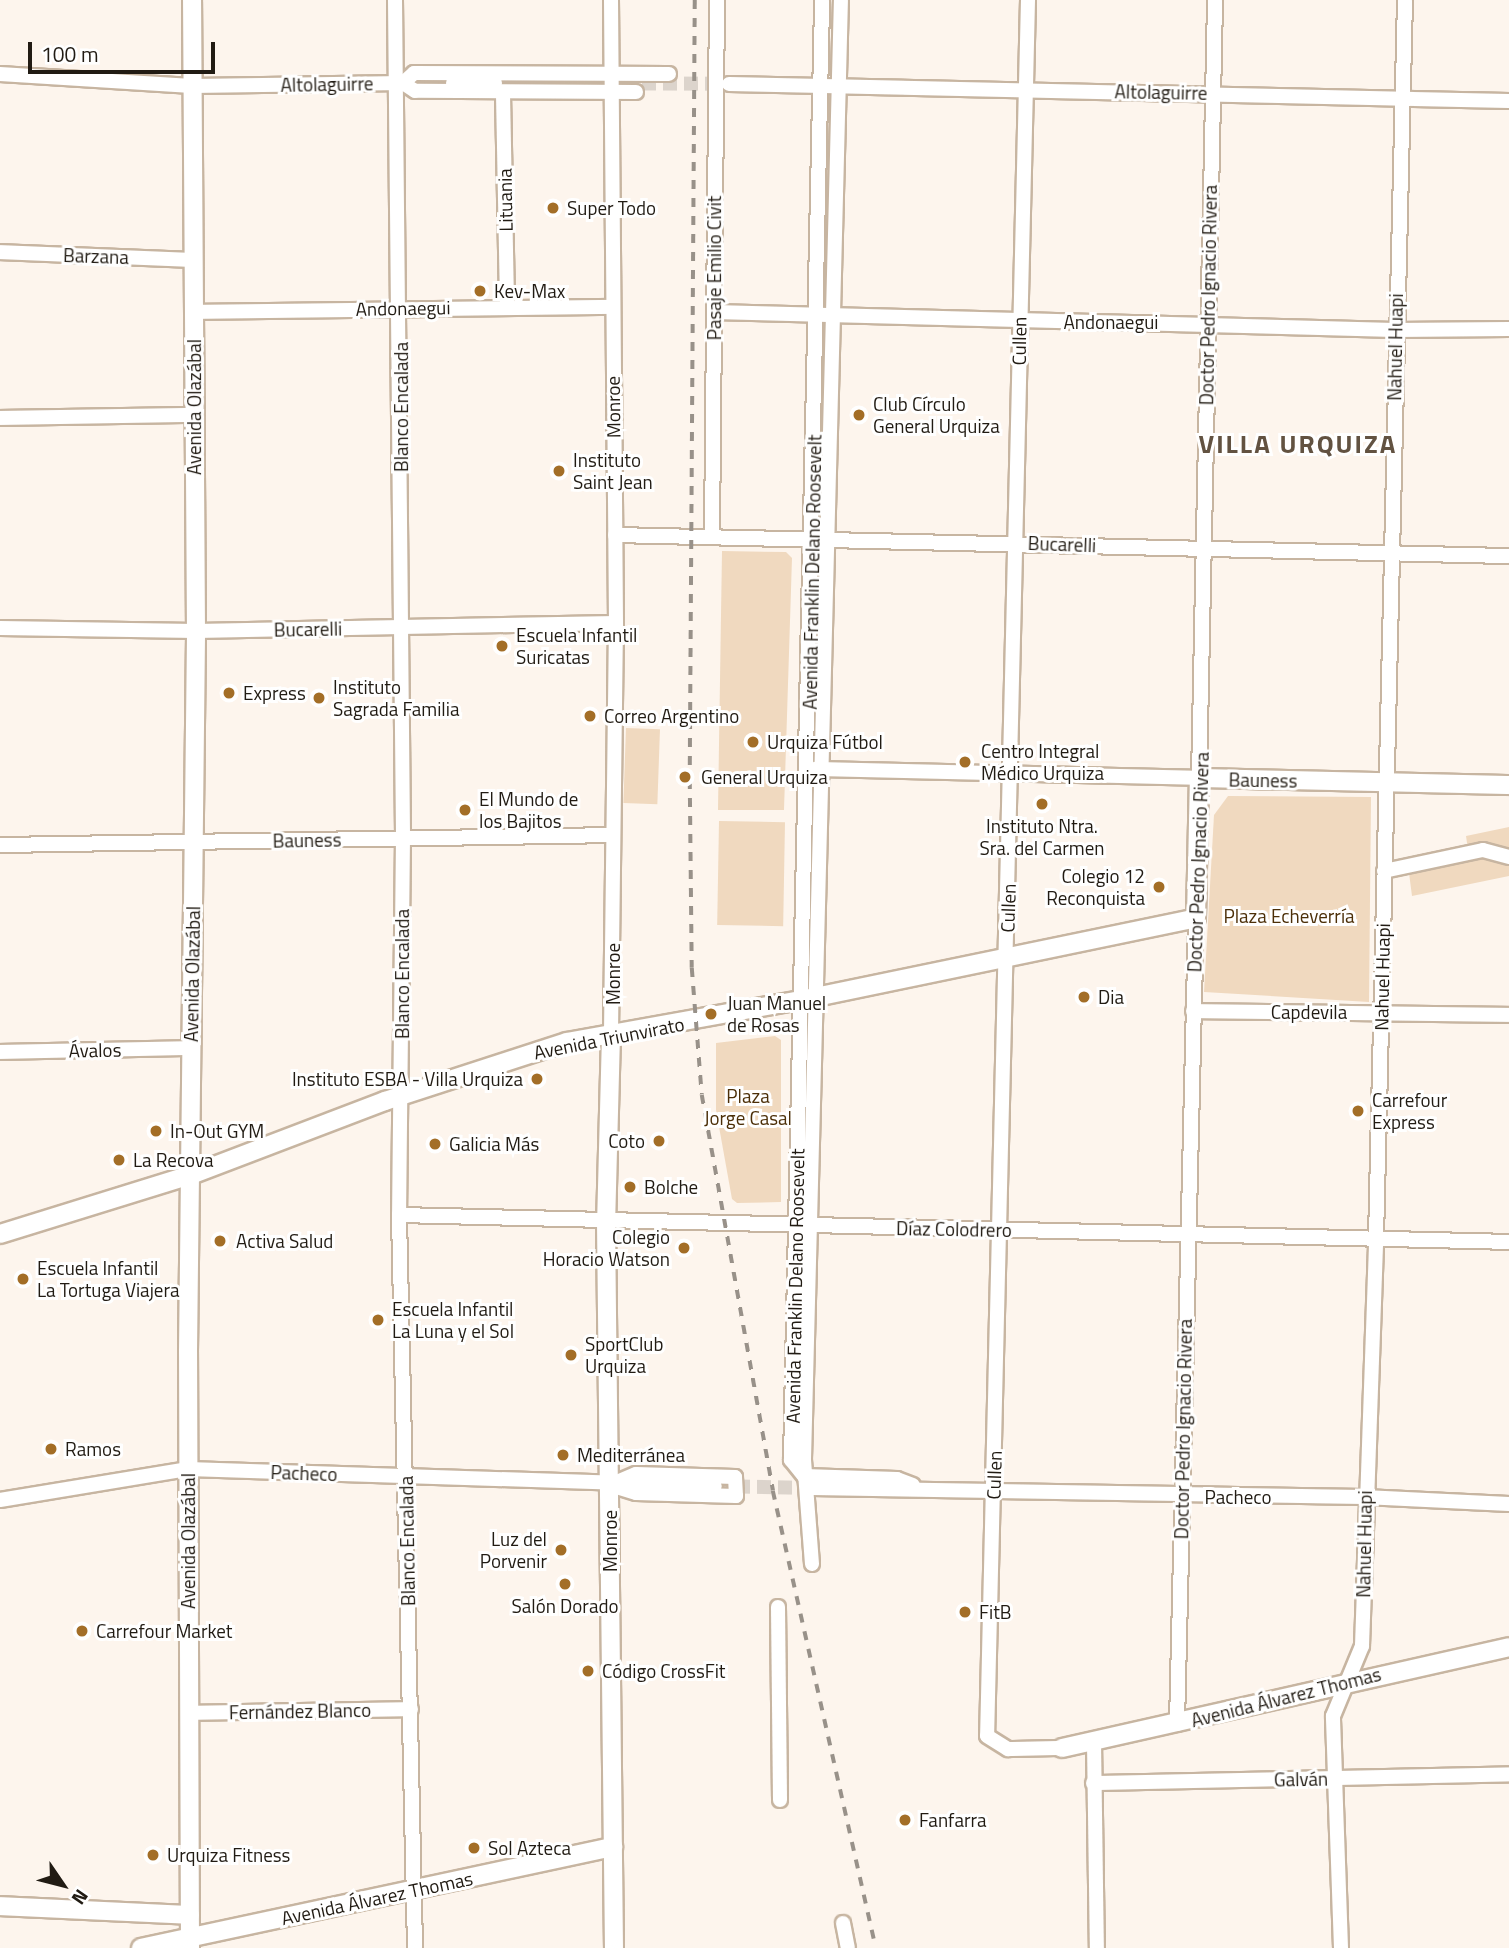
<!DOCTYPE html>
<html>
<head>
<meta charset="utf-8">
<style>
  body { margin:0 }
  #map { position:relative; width:1509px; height:1948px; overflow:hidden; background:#fdf5ed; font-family:"Titillium Web",sans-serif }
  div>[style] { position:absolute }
  .green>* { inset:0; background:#f0d9bf; transform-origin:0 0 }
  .minor-tunnel>* { height:14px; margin-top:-7px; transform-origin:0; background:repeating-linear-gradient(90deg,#dcd4cc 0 14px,transparent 0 21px) }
  .roads { filter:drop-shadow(2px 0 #c7b5a1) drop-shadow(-2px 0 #c7b5a1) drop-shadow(0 2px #c7b5a1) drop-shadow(0 -2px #c7b5a1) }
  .minor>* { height:14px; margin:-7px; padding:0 7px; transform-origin:7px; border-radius:7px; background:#fff }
  .major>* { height:18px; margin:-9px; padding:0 9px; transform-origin:9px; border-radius:9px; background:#fff }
  .rail>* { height:3.5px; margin-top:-1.75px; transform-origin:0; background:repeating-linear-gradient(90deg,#989189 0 9px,transparent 0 18px) }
  .dots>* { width:19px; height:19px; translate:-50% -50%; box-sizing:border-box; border:4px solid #fff; border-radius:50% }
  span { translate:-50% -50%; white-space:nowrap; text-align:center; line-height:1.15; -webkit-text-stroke:6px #fff; paint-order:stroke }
  .street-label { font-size:19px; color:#211b13 }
  .poi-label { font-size:19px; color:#211b13 }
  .left { translate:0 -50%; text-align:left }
  .right { translate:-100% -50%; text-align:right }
  .park-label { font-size:19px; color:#4c2f08 }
  .district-label { font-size:26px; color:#625241; font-weight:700; letter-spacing:2px }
  .north { position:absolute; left:28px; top:1850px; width:70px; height:70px; -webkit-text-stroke:5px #fff; paint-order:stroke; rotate:125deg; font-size:19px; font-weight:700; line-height:28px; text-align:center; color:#211b13 }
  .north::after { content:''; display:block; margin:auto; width:24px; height:32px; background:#211b13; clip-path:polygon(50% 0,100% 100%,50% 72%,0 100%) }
  .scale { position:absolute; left:28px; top:42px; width:187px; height:32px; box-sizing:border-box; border:4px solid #211b13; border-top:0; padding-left:9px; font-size:21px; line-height:24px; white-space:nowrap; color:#211b13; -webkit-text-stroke:5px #fff; paint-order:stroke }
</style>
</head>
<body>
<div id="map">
  <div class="green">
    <i style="clip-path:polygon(722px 551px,786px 552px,792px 558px,784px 810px,718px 810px)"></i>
    <i style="left:626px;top:728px;width:34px;height:75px;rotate:2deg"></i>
    <i style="clip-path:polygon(1228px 796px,1371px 797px,1369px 1002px,1204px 992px,1214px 815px)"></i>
    <i style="left:719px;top:821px;width:66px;height:104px;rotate:1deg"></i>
    <i style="clip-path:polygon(1509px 827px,1509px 852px,1498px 852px,1494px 844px,1471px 849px,1467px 843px,1466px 836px)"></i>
    <i style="clip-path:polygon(1483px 856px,1492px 862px,1509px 862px,1509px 876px,1412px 896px,1409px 873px)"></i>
    <i style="clip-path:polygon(775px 1036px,781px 1040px,781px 1202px,737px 1203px,732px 1199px,716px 1110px,716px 1043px)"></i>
  </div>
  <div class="minor-tunnel">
    <i style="left:495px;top:83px;width:233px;rotate:0.2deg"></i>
    <i style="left:715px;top:1486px;width:97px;rotate:1.2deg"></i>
  </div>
  <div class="roads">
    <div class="minor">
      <i style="left:395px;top:0;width:837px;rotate:89.45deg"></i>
      <i style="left:403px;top:837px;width:378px;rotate:90.6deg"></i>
      <i style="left:399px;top:1215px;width:733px;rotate:88.75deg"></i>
      <i style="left:611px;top:0;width:623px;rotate:89.54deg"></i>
      <i style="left:616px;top:623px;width:412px;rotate:90.7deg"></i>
      <i style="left:1028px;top:0;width:1736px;rotate:91.35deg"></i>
      <i style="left:987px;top:1736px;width:25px;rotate:32deg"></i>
      <i style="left:1008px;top:1749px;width:54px;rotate:-1.1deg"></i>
      <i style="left:0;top:74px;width:192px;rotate:3.6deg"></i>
      <i style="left:192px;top:86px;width:212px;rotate:-0.8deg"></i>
      <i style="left:453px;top:83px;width:42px"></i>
      <i style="left:729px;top:84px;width:780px;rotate:1.25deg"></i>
      <i style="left:636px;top:92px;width:221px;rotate:-179.7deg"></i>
      <i style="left:415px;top:91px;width:14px;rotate:-146deg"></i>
      <i style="left:403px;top:83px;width:15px;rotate:-42deg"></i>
      <i style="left:414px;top:73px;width:255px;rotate:0.2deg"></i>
      <i style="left:503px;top:94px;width:212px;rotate:88.9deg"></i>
      <i style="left:0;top:252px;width:192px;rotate:2.4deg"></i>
      <i style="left:193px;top:312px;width:420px;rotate:-0.7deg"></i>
      <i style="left:714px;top:312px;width:681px;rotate:1.51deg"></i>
      <i style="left:1395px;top:330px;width:114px;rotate:-0.5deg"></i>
      <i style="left:0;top:418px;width:193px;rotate:-0.9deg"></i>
      <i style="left:615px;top:535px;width:894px;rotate:1.35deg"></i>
      <i style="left:712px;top:537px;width:537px;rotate:-89.47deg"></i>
      <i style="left:0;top:628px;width:196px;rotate:0.9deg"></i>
      <i style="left:196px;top:631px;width:420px;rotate:-1.1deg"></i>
      <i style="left:814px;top:769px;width:385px;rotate:1.3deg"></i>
      <i style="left:1199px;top:778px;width:778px;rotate:-88.82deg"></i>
      <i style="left:0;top:845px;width:613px;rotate:-0.93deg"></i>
      <i style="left:1384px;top:871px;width:101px;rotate:-12deg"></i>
      <i style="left:1483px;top:850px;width:27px;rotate:15deg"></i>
      <i style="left:1193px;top:1011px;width:316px;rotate:0.7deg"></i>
      <i style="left:0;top:1052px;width:190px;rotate:-1.2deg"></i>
      <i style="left:399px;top:1215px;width:1110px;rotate:1.39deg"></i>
      <i style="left:636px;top:1474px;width:99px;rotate:1.7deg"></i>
      <i style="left:735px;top:1477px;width:19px;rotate:87deg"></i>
      <i style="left:736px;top:1496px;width:100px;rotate:-178.3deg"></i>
      <i style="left:636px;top:1493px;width:27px;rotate:-163deg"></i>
      <i style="left:610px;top:1485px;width:28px;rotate:-23deg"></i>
      <i style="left:804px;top:1476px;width:21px;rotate:-129deg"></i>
      <i style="left:791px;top:1460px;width:1460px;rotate:-88.78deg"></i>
      <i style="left:804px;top:1476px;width:93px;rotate:1.8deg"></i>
      <i style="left:897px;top:1479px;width:17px;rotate:21deg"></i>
      <i style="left:812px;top:1488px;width:552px;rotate:0.93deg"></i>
      <i style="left:1364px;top:1497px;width:145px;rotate:2.8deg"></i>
      <i style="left:0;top:1500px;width:191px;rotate:-9.4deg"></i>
      <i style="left:188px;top:1469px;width:527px;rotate:1.85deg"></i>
      <i style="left:812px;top:1564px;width:105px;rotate:-94.4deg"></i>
      <i style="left:804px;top:1459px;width:1459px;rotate:-88.55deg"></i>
      <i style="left:778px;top:1607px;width:193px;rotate:89.4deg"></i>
      <i style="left:189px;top:1713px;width:222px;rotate:-1deg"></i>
      <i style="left:1177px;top:1724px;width:806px;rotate:-88.65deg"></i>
      <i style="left:1094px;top:1742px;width:206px;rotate:89.2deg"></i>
      <i style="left:1093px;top:1783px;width:416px;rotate:-1.2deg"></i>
      <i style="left:843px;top:1923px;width:25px;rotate:79deg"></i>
      <i style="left:1341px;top:1948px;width:232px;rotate:-92deg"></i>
      <i style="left:1333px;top:1716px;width:76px;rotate:-67.5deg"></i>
      <i style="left:1362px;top:1646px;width:407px;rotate:-88deg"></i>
      <i style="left:1376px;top:1239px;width:1239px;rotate:-88.66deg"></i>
    </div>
    <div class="major">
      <i style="left:611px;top:1035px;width:187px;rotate:91.5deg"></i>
      <i style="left:606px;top:1222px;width:726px;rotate:89.37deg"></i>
      <i style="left:0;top:1234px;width:200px;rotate:-17.2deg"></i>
      <i style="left:191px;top:1175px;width:208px;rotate:-20.9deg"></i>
      <i style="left:385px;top:1101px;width:191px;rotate:-18deg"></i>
      <i style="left:567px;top:1042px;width:238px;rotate:-10.2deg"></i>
      <i style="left:801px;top:1000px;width:403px;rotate:-11.7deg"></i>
      <i style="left:1196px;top:918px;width:140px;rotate:-88.8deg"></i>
      <i style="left:1199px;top:778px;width:310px;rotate:1.3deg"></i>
      <i style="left:1062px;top:1748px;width:458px;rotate:-12.7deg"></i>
      <i style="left:0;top:1906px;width:190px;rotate:2.7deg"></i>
      <i style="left:141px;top:1948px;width:483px;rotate:-12.1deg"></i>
      <i style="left:190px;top:1948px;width:596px;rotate:-90.19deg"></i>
      <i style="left:188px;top:1352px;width:721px;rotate:-89.36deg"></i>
      <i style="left:196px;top:631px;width:631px;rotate:-90.36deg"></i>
    </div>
  </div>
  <div class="rail">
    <i style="left:695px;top:0;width:780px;rotate:90.37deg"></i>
    <i style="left:690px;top:780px;width:188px;rotate:89.4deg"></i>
    <i style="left:692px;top:968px;width:127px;rotate:85.5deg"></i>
    <i style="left:702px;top:1095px;width:402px;rotate:79.8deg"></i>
    <i style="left:773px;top:1491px;width:468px;rotate:77.3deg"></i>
  </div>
  <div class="dots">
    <i style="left:553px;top:208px;background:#a36e27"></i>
    <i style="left:480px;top:291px;background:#a36e27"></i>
    <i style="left:859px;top:415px;background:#a36e27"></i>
    <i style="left:559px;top:471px;background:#a36e27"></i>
    <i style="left:502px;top:646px;background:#a36e27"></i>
    <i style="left:229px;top:693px;background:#a36e27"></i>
    <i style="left:319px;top:698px;background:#a36e27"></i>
    <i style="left:590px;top:716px;background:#a36e27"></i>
    <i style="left:753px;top:742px;background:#a36e27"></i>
    <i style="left:965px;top:762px;background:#a36e27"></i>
    <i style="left:685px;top:777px;background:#a36e27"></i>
    <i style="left:1042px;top:804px;background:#a36e27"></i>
    <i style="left:465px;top:810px;background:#a36e27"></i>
    <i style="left:1159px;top:887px;background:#a36e27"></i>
    <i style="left:1084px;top:997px;background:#a36e27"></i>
    <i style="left:711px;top:1014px;background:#a36e27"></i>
    <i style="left:537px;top:1079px;background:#a36e27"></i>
    <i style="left:1358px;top:1111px;background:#a36e27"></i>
    <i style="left:156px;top:1131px;background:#a36e27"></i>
    <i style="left:659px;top:1141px;background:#a36e27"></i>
    <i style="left:435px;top:1144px;background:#a36e27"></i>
    <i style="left:119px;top:1160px;background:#a36e27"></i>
    <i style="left:630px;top:1187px;background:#a36e27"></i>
    <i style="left:220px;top:1241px;background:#a36e27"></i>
    <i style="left:684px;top:1248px;background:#a36e27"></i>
    <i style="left:23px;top:1279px;background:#a36e27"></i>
    <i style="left:378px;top:1320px;background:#a36e27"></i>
    <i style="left:571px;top:1355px;background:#a36e27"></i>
    <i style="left:51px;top:1449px;background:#a36e27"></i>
    <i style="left:563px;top:1455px;background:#a36e27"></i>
    <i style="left:561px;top:1550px;background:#a36e27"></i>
    <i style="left:565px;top:1584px;background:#a36e27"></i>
    <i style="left:965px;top:1612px;background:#a36e27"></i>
    <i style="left:82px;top:1631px;background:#a36e27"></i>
    <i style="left:588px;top:1671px;background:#a36e27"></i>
    <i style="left:905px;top:1820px;background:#a36e27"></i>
    <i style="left:474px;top:1848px;background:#a36e27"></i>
    <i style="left:153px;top:1855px;background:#a36e27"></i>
  </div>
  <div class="street-label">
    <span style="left:327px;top:84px;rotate:-1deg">Altolaguirre</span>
    <span style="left:1161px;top:92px;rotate:1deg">Altolaguirre</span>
    <span style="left:505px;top:200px;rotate:-91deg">Lituania</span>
    <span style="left:96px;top:256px;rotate:2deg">Barzana</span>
    <span style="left:714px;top:268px;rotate:-90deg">Pasaje Emilio Civit</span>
    <span style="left:1208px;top:295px;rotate:-89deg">Doctor Pedro Ignacio Rivera</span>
    <span style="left:403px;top:308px;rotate:-1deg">Andonaegui</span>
    <span style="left:1111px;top:322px">Andonaegui</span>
    <span style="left:1019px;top:341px;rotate:-89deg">Cullen</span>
    <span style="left:1395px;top:347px;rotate:-89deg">Nahuel Huapi</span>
    <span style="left:194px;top:407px;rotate:-90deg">Avenida Olazábal</span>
    <span style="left:401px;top:407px;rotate:-90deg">Blanco Encalada</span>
    <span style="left:613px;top:407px;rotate:-91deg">Monroe</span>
    <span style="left:1062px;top:544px;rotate:2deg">Bucarelli</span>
    <span style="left:812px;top:572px;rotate:-89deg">Avenida Franklin Delano Roosevelt</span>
    <span style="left:308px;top:629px;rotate:-1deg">Bucarelli</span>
    <span style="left:1263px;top:780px;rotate:1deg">Bauness</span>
    <span style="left:307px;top:840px;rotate:-1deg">Bauness</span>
    <span style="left:1198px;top:862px;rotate:-88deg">Doctor Pedro Ignacio Rivera</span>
    <span style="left:1008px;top:908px;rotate:-88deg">Cullen</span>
    <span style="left:192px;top:974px;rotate:-89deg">Avenida Olazábal</span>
    <span style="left:402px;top:974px;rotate:-90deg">Blanco Encalada</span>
    <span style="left:613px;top:974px;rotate:-90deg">Monroe</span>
    <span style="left:1382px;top:977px;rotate:-89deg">Nahuel Huapi</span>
    <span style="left:1309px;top:1012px">Capdevila</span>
    <span style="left:609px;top:1038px;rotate:-11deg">Avenida Triunvirato</span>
    <span style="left:95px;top:1050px;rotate:-1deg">Ávalos</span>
    <span style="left:954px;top:1229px;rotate:1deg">Díaz Colodrero</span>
    <span style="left:795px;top:1286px;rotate:-89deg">Avenida Franklin Delano Roosevelt</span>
    <span style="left:1183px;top:1429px;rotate:-89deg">Doctor Pedro Ignacio Rivera</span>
    <span style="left:304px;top:1473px;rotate:2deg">Pacheco</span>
    <span style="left:994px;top:1475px;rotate:-88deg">Cullen</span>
    <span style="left:1238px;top:1497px">Pacheco</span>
    <span style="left:188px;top:1541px;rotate:-90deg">Avenida Olazábal</span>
    <span style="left:407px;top:1541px;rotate:-91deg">Blanco Encalada</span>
    <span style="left:610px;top:1541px;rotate:-90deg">Monroe</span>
    <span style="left:1364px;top:1544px;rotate:-89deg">Nahuel Huapi</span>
    <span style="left:1286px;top:1697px;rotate:-14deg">Avenida Álvarez Thomas</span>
    <span style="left:300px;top:1711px;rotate:-1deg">Fernández Blanco</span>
    <span style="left:1301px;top:1779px;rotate:-1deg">Galván</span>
    <span style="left:377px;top:1898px;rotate:-12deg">Avenida Álvarez Thomas</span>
  </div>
  <div class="poi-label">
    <span class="left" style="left:567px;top:208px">Super Todo</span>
    <span class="left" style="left:494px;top:291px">Kev-Max</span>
    <span class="left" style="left:873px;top:415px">Club Círculo<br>General Urquiza</span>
    <span class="left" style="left:573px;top:471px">Instituto<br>Saint Jean</span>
    <span class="left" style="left:516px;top:646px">Escuela Infantil<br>Suricatas</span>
    <span class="left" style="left:333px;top:698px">Instituto<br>Sagrada Familia</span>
    <span class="left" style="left:243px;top:693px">Express</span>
    <span class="left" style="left:604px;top:716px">Correo Argentino</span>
    <span class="left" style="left:767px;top:742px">Urquiza Fútbol</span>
    <span class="left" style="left:981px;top:762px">Centro Integral<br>Médico Urquiza</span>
    <span class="left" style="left:701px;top:777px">General Urquiza</span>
    <span class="left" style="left:479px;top:810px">El Mundo de<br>los Bajitos</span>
    <span style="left:1042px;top:837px">Instituto Ntra.<br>Sra. del Carmen</span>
    <span class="right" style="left:1145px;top:887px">Colegio 12<br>Reconquista</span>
    <span class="left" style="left:1098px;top:997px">Dia</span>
    <span class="left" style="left:727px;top:1014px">Juan Manuel<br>de Rosas</span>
    <span class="right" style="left:523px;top:1079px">Instituto ESBA - Villa Urquiza</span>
    <span class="left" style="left:1372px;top:1111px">Carrefour<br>Express</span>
    <span class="left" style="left:170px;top:1131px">In-Out GYM</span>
    <span class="right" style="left:645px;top:1141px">Coto</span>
    <span class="left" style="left:449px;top:1144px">Galicia Más</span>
    <span class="left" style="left:133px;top:1160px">La Recova</span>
    <span class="left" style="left:644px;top:1187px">Bolche</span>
    <span class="right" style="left:670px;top:1248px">Colegio<br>Horacio Watson</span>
    <span class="left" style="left:236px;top:1241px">Activa Salud</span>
    <span class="left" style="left:37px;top:1279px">Escuela Infantil<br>La Tortuga Viajera</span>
    <span class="left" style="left:392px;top:1320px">Escuela Infantil<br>La Luna y el Sol</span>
    <span class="left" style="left:585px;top:1355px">SportClub<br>Urquiza</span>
    <span class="left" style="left:65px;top:1449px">Ramos</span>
    <span class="left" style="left:577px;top:1455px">Mediterránea</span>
    <span class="right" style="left:547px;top:1550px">Luz del<br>Porvenir</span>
    <span style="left:565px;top:1606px">Salón Dorado</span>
    <span class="left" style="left:979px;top:1612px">FitB</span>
    <span class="left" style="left:96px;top:1631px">Carrefour Market</span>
    <span class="left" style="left:602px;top:1671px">Código CrossFit</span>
    <span class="left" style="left:919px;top:1820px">Fanfarra</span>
    <span class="left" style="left:488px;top:1848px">Sol Azteca</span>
    <span class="left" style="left:167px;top:1855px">Urquiza Fitness</span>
  </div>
  <div class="park-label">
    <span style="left:1289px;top:916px">Plaza Echeverría</span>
    <span style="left:748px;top:1107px">Plaza<br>Jorge Casal</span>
  </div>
  <div class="district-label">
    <span style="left:1298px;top:444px">VILLA URQUIZA</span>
  </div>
  <div class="north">N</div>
  <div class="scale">100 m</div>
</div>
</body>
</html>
